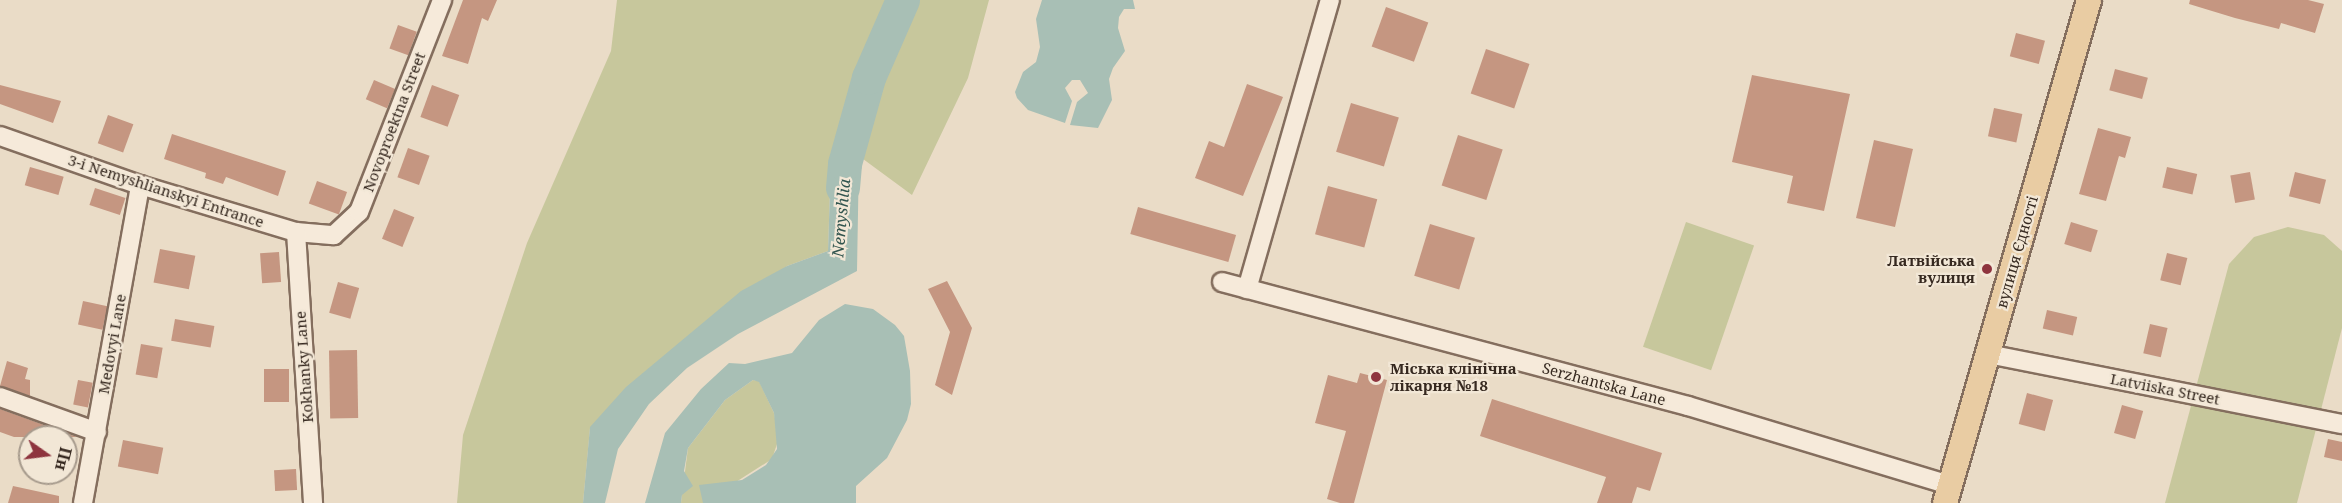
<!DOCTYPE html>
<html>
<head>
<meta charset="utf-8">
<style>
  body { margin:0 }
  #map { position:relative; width:2342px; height:503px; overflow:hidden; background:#eadcc7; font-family:"Noto Serif",serif }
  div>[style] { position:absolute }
  .green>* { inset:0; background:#c7c79c; transform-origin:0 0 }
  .water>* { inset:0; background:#a8bfb5 }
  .river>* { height:34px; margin:-17px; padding:0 17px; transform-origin:17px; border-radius:17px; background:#a8bfb5 }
  .building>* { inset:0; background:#c59681; transform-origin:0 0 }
  .roads { filter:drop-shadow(2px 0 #846e5e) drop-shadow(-2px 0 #846e5e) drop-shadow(0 2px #846e5e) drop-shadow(0 -2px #846e5e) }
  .minor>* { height:18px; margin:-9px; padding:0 9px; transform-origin:9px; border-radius:9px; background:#f6eada }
  .major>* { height:24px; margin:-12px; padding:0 12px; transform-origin:12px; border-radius:12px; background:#e9cca3 }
  .dots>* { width:16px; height:16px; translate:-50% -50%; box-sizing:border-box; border:3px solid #f2e7d6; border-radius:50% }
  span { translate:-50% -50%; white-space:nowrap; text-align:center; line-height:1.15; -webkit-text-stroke:4.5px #f2e7d6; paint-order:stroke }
  .street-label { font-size:15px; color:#362920 }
  .poi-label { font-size:15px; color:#362920; font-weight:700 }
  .right { translate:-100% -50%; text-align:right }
  .left { translate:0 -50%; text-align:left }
  .water-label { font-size:16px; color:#31544e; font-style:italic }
  .north { position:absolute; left:18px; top:425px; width:60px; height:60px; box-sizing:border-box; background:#f2e7d6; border:2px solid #a79b8d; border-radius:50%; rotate:104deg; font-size:16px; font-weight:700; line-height:24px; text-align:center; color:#362920 }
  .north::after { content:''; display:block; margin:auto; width:21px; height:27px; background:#8e343e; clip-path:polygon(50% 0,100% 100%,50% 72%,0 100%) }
</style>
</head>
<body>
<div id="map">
  <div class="green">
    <i style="clip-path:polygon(617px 0,989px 0,968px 78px,912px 195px,859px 156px,846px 135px,831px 158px,828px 251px,787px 266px,590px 428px,583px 503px,457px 503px,463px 435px,527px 243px,611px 51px)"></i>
    <i style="left:1686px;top:222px;width:72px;height:132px;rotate:19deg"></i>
    <i style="clip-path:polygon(2288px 227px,2324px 235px,2342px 251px,2342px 328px,2297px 503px,2165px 503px,2229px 264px,2254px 237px)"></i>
    <i style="clip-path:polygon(753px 380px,759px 381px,774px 413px,779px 438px,772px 459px,703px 503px,681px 503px,688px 448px,725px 400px)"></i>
  </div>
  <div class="water">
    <i style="clip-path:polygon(1042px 0,1133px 0,1135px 9px,1124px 9px,1119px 17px,1118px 28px,1125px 51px,1113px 68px,1109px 79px,1112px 100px,1098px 128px,1070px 125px,1077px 102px,1088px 93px,1080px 80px,1072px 80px,1065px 88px,1072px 101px,1065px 123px,1028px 110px,1017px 98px,1015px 92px,1023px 72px,1036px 62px,1040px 47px,1036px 19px)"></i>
    <i style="clip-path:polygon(846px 134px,859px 156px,857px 271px,738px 334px,687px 368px,649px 404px,618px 449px,605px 503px,583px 503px,590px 427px,626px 387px,741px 291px,787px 266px,828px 251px,831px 158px)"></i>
    <i style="clip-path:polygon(845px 304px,873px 309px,895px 325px,904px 336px,910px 371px,911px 404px,907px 420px,887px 458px,856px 486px,856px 503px,703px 503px,699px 485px,742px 480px,766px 465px,777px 449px,774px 413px,759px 382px,753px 380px,725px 400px,688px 448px,684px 471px,693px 486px,682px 495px,681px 503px,645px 503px,665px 433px,701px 389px,729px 363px,745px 364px,792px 353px,819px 320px)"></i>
  </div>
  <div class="river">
    <i style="left:843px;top:188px;width:24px;rotate:-85deg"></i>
    <i style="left:845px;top:164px;width:89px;rotate:-74.4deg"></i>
    <i style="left:869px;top:78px;width:85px;rotate:-66.4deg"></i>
  </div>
  <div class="building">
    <i style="clip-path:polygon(463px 0,497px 0,488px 21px,482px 18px,468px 64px,442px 56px)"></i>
    <i style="clip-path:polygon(2190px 0,2308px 0,2324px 4px,2315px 33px,2281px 23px,2279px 29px,2235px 18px,2189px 4px)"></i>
    <i style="left:1386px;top:7px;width:45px;height:42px;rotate:20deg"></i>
    <i style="left:398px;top:25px;width:20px;height:25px;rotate:20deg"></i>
    <i style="left:2016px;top:33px;width:30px;height:24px;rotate:15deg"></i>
    <i style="left:1486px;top:49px;width:46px;height:47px;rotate:19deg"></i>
    <i style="left:2115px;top:69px;width:34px;height:22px;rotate:15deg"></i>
    <i style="clip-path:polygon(1752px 75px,1850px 94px,1824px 211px,1787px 203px,1793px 176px,1732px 162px)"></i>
    <i style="left:374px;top:80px;width:23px;height:21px;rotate:23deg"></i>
    <i style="clip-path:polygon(1247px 84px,1283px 97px,1243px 196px,1195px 178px,1209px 141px,1224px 147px)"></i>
    <i style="clip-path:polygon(0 85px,61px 101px,53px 123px,0 104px)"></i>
    <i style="left:432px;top:85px;width:29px;height:34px;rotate:20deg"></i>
    <i style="left:1351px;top:103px;width:50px;height:51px;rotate:17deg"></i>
    <i style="left:1994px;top:108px;width:29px;height:29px;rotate:12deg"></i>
    <i style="left:108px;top:115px;width:27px;height:30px;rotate:20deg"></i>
    <i style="clip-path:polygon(2098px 128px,2131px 137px,2125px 158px,2119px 156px,2106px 201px,2079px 194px)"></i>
    <i style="clip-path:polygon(172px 134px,286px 171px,278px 196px,226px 177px,223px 184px,205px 178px,206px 173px,164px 159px)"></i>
    <i style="left:1458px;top:135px;width:47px;height:53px;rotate:18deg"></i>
    <i style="left:1874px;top:140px;width:40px;height:80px;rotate:13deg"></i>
    <i style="left:408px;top:148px;width:23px;height:31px;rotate:20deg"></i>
    <i style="left:30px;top:167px;width:35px;height:19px;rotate:16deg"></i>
    <i style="left:2167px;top:167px;width:31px;height:21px;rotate:13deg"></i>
    <i style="left:2250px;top:172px;width:28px;height:20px;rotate:80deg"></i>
    <i style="left:2295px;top:172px;width:32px;height:25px;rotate:14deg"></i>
    <i style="left:317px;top:181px;width:32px;height:24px;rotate:20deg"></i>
    <i style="left:1328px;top:186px;width:51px;height:50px;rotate:15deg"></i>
    <i style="left:95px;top:188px;width:32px;height:18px;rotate:18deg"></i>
    <i style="left:1138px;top:207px;width:102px;height:28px;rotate:16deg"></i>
    <i style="left:394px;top:209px;width:22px;height:32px;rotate:22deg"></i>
    <i style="left:2071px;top:222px;width:28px;height:23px;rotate:17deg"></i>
    <i style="left:1430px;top:224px;width:47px;height:54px;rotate:17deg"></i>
    <i style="left:160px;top:249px;width:36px;height:34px;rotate:11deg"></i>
    <i style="left:279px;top:252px;width:30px;height:19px;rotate:86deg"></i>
    <i style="left:2167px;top:253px;width:21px;height:28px;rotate:14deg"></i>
    <i style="clip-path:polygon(947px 281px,972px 328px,952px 395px,935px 385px,950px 332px,928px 289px)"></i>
    <i style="left:338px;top:282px;width:22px;height:32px;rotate:16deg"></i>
    <i style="left:83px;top:301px;width:25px;height:24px;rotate:12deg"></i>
    <i style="left:2047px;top:310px;width:31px;height:19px;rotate:13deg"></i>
    <i style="left:175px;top:319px;width:40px;height:22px;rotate:10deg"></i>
    <i style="left:2150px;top:324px;width:18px;height:30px;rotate:13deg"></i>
    <i style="left:141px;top:344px;width:22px;height:31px;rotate:10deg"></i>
    <i style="left:357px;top:350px;width:68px;height:28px;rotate:89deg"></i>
    <i style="clip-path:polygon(7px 361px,28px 368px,25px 379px,30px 380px,30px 396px,0 386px)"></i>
    <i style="left:289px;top:369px;width:33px;height:25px;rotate:90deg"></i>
    <i style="clip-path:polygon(1360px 373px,1387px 380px,1354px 503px,1340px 503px,1327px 499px,1346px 431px,1315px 423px,1328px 375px,1357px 383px)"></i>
    <i style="left:78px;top:380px;width:15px;height:25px;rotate:11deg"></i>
    <i style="left:2027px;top:393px;width:27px;height:32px;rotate:15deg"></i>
    <i style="clip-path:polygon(1492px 399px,1662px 453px,1650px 491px,1637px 487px,1632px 503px,1597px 503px,1606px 477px,1480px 436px)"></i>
    <i style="left:2122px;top:405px;width:22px;height:29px;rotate:16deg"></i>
    <i style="clip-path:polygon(0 409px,77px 437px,14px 437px,0 432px)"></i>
    <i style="clip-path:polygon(2328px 439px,2342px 442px,2342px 461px,2324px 457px)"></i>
    <i style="left:123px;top:440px;width:41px;height:27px;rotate:11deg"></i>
    <i style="left:296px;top:469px;width:21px;height:22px;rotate:87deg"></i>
    <i style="clip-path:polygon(13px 486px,59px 496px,59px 503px,8px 503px)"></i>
  </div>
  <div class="roads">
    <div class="minor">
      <i style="left:0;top:136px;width:148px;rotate:19.3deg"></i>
      <i style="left:140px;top:185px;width:163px;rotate:16.8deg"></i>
      <i style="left:296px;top:232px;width:38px;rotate:5deg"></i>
      <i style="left:334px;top:235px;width:34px;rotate:-43deg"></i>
      <i style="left:359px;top:212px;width:228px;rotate:-68.6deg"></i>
      <i style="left:296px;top:232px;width:272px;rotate:86.4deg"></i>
      <i style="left:1222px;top:282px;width:482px;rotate:14.9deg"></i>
      <i style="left:1688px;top:406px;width:274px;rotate:16.8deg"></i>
      <i style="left:1247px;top:289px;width:301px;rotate:-74deg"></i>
      <i style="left:1988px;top:354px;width:361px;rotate:11.2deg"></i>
      <i style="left:0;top:397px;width:103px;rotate:19.8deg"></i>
      <i style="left:83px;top:503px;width:323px;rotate:-79.8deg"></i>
    </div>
    <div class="major">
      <i style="left:1945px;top:503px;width:523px;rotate:-74.02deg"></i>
    </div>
  </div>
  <div class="dots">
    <i style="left:1987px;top:269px;background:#8e343e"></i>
    <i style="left:1376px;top:377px;background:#8e343e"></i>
  </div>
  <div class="street-label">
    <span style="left:394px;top:122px;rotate:-69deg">Novoproektna Street</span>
    <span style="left:166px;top:191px;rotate:18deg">3-i Nemyshlianskyi Entrance</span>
    <span style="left:2017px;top:252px;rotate:-74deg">вулиця Єдності</span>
    <span style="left:112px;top:344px;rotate:-80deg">Medovyi Lane</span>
    <span style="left:304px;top:367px;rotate:-94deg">Kokhanky Lane</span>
    <span style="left:1604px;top:384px;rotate:15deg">Serzhantska Lane</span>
    <span style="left:2165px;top:389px;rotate:11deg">Latviiska Street</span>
  </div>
  <div class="poi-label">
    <span class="right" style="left:1975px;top:269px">Латвійська<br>вулиця</span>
    <span class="left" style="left:1390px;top:377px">Міська клінічна<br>лікарня №18</span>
  </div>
  <div class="water-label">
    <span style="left:841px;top:218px;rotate:-85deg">Nemyshlia</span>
  </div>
  <div class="north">Пн</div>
</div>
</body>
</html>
